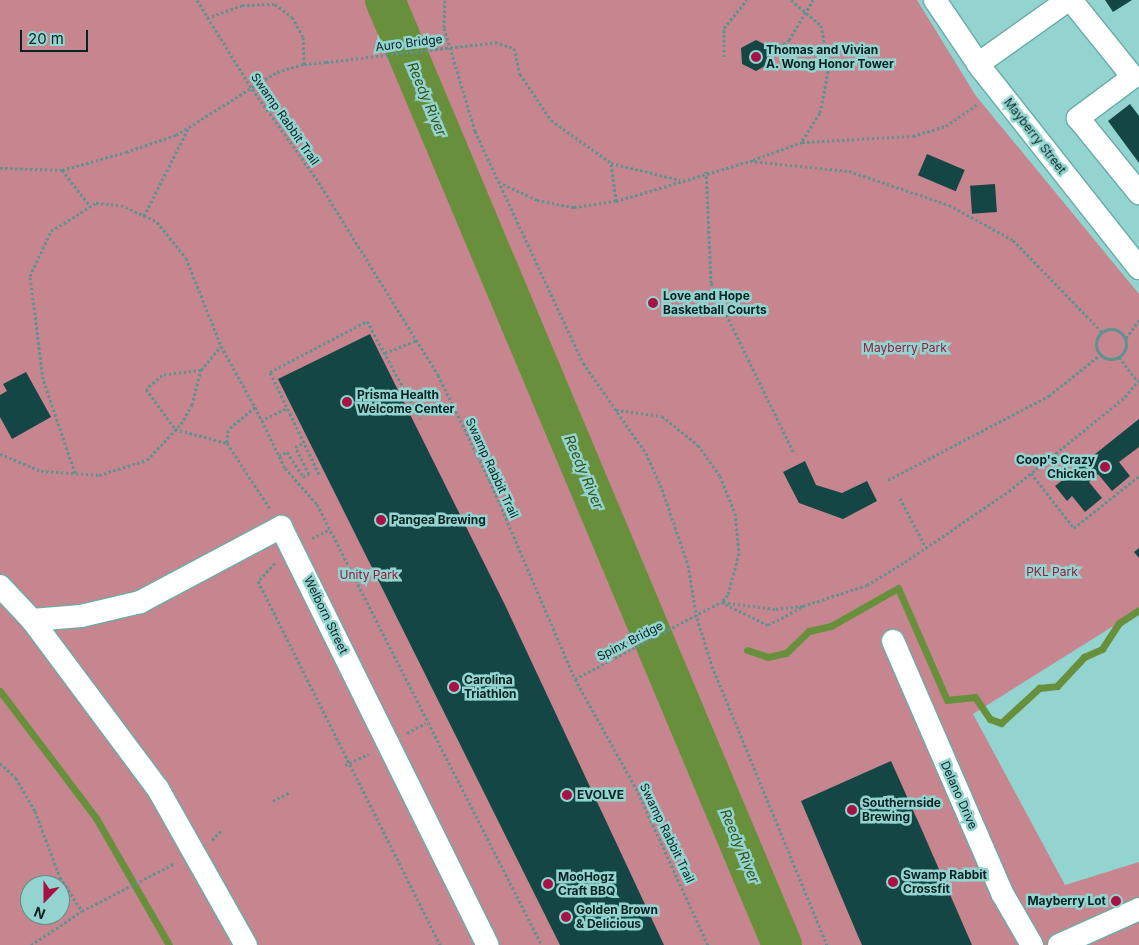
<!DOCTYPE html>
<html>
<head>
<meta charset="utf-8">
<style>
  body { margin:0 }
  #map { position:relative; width:1139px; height:945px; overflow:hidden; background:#93d4d0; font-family:Inter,sans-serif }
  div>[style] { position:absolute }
  .green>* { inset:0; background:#c7868f }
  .stream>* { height:7px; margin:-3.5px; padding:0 3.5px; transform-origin:3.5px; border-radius:3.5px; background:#68903c }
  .river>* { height:40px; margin:-20px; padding:0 20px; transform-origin:20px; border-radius:20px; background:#68903c }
  .building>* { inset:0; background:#134644; transform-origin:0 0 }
  .path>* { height:3px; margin-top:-1.5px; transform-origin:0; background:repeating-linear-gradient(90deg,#5f928f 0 2.5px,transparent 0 5px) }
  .path>.ring { margin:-1.5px; padding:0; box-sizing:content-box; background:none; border:3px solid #5f928f; border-radius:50% }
  .roads { filter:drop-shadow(1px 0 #6aaba7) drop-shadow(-1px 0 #6aaba7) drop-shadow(0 1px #6aaba7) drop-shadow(0 -1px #6aaba7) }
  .minor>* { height:22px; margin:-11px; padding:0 11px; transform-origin:11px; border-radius:11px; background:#fff }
  .path-bridge>* { height:3px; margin-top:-1.5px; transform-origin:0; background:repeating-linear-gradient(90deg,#5f928f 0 2.5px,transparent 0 5px) }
  .dots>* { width:14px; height:14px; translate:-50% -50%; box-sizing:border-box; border:2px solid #93d4d0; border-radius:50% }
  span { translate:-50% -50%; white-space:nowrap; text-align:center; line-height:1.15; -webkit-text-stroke:5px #93d4d0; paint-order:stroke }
  .street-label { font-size:12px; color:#082322 }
  .poi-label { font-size:12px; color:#082322; font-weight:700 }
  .left { translate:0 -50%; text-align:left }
  .right { translate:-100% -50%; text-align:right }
  .park-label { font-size:12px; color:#931e3e }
  .water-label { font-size:14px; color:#375217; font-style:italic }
  .north { position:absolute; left:20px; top:875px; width:50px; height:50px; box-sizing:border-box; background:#93d4d0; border:1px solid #5b8d8a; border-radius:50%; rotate:202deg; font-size:14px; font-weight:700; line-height:20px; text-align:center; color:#082322 }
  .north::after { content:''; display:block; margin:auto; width:18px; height:22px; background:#a71143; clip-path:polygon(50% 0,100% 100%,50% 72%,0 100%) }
  .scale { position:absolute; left:20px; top:30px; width:68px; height:22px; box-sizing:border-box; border:2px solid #082322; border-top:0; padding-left:6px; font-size:15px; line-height:18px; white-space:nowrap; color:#082322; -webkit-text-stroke:4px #93d4d0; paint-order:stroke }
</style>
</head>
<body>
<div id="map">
  <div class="green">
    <i style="clip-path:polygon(evenodd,0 0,917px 0,976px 96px,1139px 294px,1139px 610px,973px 714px,1065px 885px,1139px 862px,1139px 945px,0 945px,0 0,30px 885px,60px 885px,60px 915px,30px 915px,30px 885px)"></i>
  </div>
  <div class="stream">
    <i style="left:747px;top:650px;width:22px;rotate:18deg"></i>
    <i style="left:768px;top:657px;width:18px;rotate:-13deg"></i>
    <i style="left:786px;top:653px;width:32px;rotate:-44deg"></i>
    <i style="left:809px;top:631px;width:23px;rotate:-13deg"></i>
    <i style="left:831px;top:626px;width:77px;rotate:-29.6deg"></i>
    <i style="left:898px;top:588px;width:122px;rotate:66.4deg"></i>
    <i style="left:947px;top:700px;width:28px;rotate:-6deg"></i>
    <i style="left:975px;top:697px;width:27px;rotate:56deg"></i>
    <i style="left:990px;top:719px;width:12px;rotate:20deg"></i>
    <i style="left:1001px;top:723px;width:52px;rotate:-42.6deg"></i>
    <i style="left:1039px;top:688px;width:18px;rotate:-6deg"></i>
    <i style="left:1057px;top:686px;width:40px;rotate:-47deg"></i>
    <i style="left:1084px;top:657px;width:20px;rotate:-24deg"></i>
    <i style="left:1102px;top:649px;width:31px;rotate:-57deg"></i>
    <i style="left:1119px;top:623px;width:24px;rotate:-33deg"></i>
    <i style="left:0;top:691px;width:159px;rotate:52.9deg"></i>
    <i style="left:96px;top:818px;width:146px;rotate:60.1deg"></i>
  </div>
  <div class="river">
    <i style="left:385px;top:0;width:1025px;rotate:67.21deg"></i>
  </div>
  <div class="building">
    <i style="clip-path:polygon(1105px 0,1132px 0,1113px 12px)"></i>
    <i style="clip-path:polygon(756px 40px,770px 47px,770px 63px,756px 71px,742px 64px,741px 48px)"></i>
    <i style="clip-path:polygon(1130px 104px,1139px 116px,1139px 163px,1108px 121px)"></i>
    <i style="left:927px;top:154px;width:41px;height:23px;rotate:23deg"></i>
    <i style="left:995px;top:184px;width:28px;height:25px;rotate:86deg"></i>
    <i style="clip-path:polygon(370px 334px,505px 605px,664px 945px,560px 945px,278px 379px)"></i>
    <i style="clip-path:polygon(26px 372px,51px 417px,12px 439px,0 417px,0 395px,7px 391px,3px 384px)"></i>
    <i style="clip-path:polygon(1139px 419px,1139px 447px,1119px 462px,1130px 476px,1112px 491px,1098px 474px,1089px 482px,1102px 498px,1085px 512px,1072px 496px,1067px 501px,1055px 486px)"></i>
    <i style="clip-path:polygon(805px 461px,816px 485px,842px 493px,867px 481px,877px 501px,843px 519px,799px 503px,783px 472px)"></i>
    <i style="clip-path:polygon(1139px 548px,1139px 558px,1134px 552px)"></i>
    <i style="clip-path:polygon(891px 761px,921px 828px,972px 945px,862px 945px,858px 936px,801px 801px)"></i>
  </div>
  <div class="path">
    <i style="left:197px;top:0;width:105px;rotate:58.3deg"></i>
    <i style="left:252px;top:89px;width:110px;rotate:54.3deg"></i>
    <i style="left:316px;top:178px;width:232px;rotate:58.2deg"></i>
    <i style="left:438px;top:375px;width:118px;rotate:63.9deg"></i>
    <i style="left:490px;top:481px;width:215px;rotate:66.8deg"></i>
    <i style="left:575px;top:679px;width:125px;rotate:60.8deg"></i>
    <i style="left:636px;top:788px;width:173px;rotate:65.4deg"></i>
    <i style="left:445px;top:0;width:28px;rotate:92deg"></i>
    <i style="left:444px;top:28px;width:108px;rotate:73.2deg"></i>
    <i style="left:475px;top:131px;width:256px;rotate:65deg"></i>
    <i style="left:583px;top:363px;width:110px;rotate:55deg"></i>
    <i style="left:646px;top:453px;width:39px;rotate:66deg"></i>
    <i style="left:662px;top:489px;width:80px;rotate:71.1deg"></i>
    <i style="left:688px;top:565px;width:54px;rotate:80.4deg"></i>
    <i style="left:697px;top:618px;width:50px;rotate:72.6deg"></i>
    <i style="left:712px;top:666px;width:302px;rotate:67.6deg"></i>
    <i style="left:791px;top:0;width:39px;rotate:40deg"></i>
    <i style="left:821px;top:25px;width:42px;rotate:79deg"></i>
    <i style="left:829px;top:66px;width:48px;rotate:100.8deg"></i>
    <i style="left:820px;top:113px;width:33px;rotate:123deg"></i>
    <i style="left:207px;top:18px;width:37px;rotate:-20deg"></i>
    <i style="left:242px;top:5px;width:33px;rotate:-2deg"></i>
    <i style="left:275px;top:4px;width:21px;rotate:37deg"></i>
    <i style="left:292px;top:17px;width:23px;rotate:61deg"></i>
    <i style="left:303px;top:37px;width:27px;rotate:88deg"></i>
    <i style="left:304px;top:64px;width:22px;rotate:-5deg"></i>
    <i style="left:495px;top:42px;width:20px;rotate:18deg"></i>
    <i style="left:514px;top:48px;width:27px;rotate:77deg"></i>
    <i style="left:520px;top:74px;width:55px;rotate:56deg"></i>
    <i style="left:551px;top:120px;width:74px;rotate:35.6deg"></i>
    <i style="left:611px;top:163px;width:71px;rotate:13.8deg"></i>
    <i style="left:770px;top:51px;width:22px;rotate:-30deg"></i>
    <i style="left:789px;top:40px;width:47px;rotate:-59deg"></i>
    <i style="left:724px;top:57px;width:29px;rotate:-90deg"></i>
    <i style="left:724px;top:28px;width:36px;rotate:-51deg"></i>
    <i style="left:753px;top:160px;width:52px;rotate:-20.2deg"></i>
    <i style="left:802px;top:142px;width:111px;rotate:-3.1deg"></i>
    <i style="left:913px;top:136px;width:34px;rotate:-17deg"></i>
    <i style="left:946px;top:126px;width:40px;rotate:-34.9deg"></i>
    <i style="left:611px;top:164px;width:37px;rotate:82deg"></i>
    <i style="left:0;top:168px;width:62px;rotate:1.8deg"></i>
    <i style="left:62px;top:170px;width:66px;rotate:-15.7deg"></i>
    <i style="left:126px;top:152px;width:53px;rotate:-18.8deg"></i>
    <i style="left:176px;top:135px;width:119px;rotate:-32deg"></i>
    <i style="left:277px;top:72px;width:28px;rotate:-17deg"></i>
    <i style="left:62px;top:170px;width:46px;rotate:52.1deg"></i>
    <i style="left:706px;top:171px;width:112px;rotate:87.4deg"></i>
    <i style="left:711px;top:283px;width:189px;rotate:64deg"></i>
    <i style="left:503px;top:184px;width:38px;rotate:25deg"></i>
    <i style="left:537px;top:200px;width:38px;rotate:11deg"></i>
    <i style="left:574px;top:207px;width:42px;rotate:-8.1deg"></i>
    <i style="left:616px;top:201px;width:140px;rotate:-16.6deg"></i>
    <i style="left:750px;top:161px;width:100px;rotate:5.8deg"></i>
    <i style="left:849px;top:171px;width:106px;rotate:18.8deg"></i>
    <i style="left:949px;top:205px;width:73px;rotate:28.7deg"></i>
    <i style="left:1013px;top:240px;width:128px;rotate:45.9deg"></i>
    <i style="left:144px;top:216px;width:100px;rotate:-63.2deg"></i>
    <i class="ring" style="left:1096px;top:329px;width:27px;height:27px"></i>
    <i style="left:1126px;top:338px;width:22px;rotate:-54deg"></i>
    <i style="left:385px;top:353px;width:35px;rotate:-22deg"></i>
    <i style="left:1119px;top:357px;width:30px;rotate:53deg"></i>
    <i style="left:201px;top:370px;width:39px;rotate:173deg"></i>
    <i style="left:162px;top:375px;width:21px;rotate:139deg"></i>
    <i style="left:146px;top:389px;width:49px;rotate:54.1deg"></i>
    <i style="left:175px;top:429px;width:54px;rotate:15.1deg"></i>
    <i style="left:255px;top:407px;width:68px;rotate:63.8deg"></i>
    <i style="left:285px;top:468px;width:48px;rotate:48.4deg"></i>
    <i style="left:317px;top:504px;width:495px;rotate:63deg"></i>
    <i style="left:616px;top:410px;width:46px;rotate:7.4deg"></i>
    <i style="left:662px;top:416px;width:46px;rotate:38.9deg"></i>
    <i style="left:698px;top:445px;width:38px;rotate:55deg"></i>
    <i style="left:720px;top:476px;width:40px;rotate:68deg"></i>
    <i style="left:735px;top:513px;width:40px;rotate:84.3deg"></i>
    <i style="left:739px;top:553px;width:43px;rotate:104.7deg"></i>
    <i style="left:728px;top:595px;width:8px;rotate:135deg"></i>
    <i style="left:261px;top:421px;width:29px;rotate:-27deg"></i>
    <i style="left:0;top:454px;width:44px;rotate:22.5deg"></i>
    <i style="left:41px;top:471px;width:58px;rotate:3.9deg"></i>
    <i style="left:99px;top:475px;width:50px;rotate:-17.4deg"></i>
    <i style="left:147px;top:460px;width:50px;rotate:-46.6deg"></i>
    <i style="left:181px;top:424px;width:22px;rotate:-60deg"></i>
    <i style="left:192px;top:405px;width:36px;rotate:-76deg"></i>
    <i style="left:201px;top:370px;width:31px;rotate:-50deg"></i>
    <i style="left:279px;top:456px;width:9px;rotate:-27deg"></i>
    <i style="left:287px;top:452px;width:30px;rotate:57deg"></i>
    <i style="left:303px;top:477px;width:7px;rotate:-27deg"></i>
    <i style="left:309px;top:474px;width:30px;rotate:-117deg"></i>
    <i style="left:295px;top:447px;width:10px;rotate:-24deg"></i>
    <i style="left:75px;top:473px;width:99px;rotate:-108.8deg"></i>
    <i style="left:43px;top:379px;width:104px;rotate:-97.2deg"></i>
    <i style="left:30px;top:276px;width:50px;rotate:-65deg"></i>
    <i style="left:51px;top:231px;width:53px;rotate:-31.9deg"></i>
    <i style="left:96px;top:203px;width:25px;rotate:5deg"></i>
    <i style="left:121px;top:205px;width:40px;rotate:25deg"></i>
    <i style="left:157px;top:222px;width:46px;rotate:51.1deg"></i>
    <i style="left:186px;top:258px;width:95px;rotate:68.3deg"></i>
    <i style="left:221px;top:346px;width:70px;rotate:60.9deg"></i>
    <i style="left:255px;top:407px;width:35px;rotate:140deg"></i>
    <i style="left:228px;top:430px;width:13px;rotate:94deg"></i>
    <i style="left:227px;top:443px;width:79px;rotate:56.9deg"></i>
    <i style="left:1031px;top:473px;width:70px;rotate:52deg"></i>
    <i style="left:1074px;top:528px;width:83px;rotate:-38.7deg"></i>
    <i style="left:319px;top:474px;width:113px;rotate:-115.7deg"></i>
    <i style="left:270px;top:372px;width:110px;rotate:-27.7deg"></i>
    <i style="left:367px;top:321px;width:111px;rotate:61.6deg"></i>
    <i style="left:888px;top:480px;width:182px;rotate:-27.6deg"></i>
    <i style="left:1049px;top:396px;width:67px;rotate:-38.9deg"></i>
    <i style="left:900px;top:498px;width:56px;rotate:62.5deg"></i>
    <i style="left:312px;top:538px;width:19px;rotate:-25deg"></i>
    <i style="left:275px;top:563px;width:25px;rotate:133deg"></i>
    <i style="left:258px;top:581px;width:407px;rotate:63.4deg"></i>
    <i style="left:803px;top:606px;width:67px;rotate:-18.2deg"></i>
    <i style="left:867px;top:585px;width:44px;rotate:-31.2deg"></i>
    <i style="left:905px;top:562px;width:126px;rotate:-34.3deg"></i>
    <i style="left:1009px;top:491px;width:149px;rotate:-39deg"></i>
    <i style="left:1125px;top:397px;width:22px;rotate:-51deg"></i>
    <i style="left:575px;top:679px;width:165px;rotate:-27.8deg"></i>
    <i style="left:721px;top:602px;width:52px;rotate:26.1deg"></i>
    <i style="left:768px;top:625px;width:40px;rotate:-28deg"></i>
    <i style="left:803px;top:606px;width:28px;rotate:174deg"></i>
    <i style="left:775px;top:609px;width:54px;rotate:-172.6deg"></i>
    <i style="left:407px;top:733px;width:21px;rotate:-28deg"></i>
    <i style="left:0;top:763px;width:22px;rotate:43deg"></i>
    <i style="left:16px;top:778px;width:38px;rotate:60deg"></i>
    <i style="left:35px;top:811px;width:71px;rotate:69.3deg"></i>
    <i style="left:60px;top:877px;width:40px;rotate:57.1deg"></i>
    <i style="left:345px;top:765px;width:26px;rotate:-25deg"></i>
    <i style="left:273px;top:801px;width:19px;rotate:-28deg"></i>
    <i style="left:212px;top:840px;width:13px;rotate:-45deg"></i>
    <i style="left:31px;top:945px;width:61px;rotate:-33.7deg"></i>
    <i style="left:82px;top:911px;width:105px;rotate:-27.3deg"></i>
  </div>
  <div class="roads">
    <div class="minor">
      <i style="left:935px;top:0;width:82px;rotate:55.9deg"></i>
      <i style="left:981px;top:68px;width:255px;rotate:51.7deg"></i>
      <i style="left:1071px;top:0;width:99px;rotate:51.2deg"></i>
      <i style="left:1133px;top:77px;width:69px;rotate:143.3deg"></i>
      <i style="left:1078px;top:118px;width:97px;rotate:50.9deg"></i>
      <i style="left:978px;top:64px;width:110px;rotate:-35.4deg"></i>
      <i style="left:0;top:586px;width:47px;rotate:46.7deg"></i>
      <i style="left:32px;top:620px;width:211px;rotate:53.3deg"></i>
      <i style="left:158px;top:789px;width:179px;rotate:60.6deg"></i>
      <i style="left:32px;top:620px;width:49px;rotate:-4.7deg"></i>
      <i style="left:81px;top:616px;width:61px;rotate:-13.3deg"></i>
      <i style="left:140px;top:602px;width:160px;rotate:-28deg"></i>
      <i style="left:281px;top:527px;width:466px;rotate:63.7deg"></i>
      <i style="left:893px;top:641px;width:275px;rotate:66.6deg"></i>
      <i style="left:1002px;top:893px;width:60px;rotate:60deg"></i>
      <i style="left:1059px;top:945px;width:88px;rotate:-24.2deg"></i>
    </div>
  </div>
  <div class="path-bridge">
    <i style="left:326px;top:62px;width:170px;rotate:-6.7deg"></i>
  </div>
  <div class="dots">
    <i style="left:756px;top:57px;background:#a71143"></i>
    <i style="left:653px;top:303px;background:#a71143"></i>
    <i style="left:347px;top:402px;background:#a71143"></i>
    <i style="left:1105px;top:467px;background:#a71143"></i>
    <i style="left:381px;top:520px;background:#a71143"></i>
    <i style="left:454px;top:687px;background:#a71143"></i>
    <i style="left:567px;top:795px;background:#a71143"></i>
    <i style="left:852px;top:810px;background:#a71143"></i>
    <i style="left:893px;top:882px;background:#a71143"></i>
    <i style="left:548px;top:884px;background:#a71143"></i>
    <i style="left:1116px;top:901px;background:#a71143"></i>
    <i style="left:566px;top:917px;background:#a71143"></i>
  </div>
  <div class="street-label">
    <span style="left:409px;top:43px;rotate:-7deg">Auro Bridge</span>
    <span style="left:285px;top:119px;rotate:55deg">Swamp Rabbit Trail</span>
    <span style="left:1035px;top:136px;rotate:52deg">Mayberry Street</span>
    <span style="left:492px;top:468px;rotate:65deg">Swamp Rabbit Trail</span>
    <span style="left:326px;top:615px;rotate:64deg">Welborn Street</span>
    <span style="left:630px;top:641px;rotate:-27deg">Spinx Bridge</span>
    <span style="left:959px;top:795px;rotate:66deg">Delano Drive</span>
    <span style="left:667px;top:833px;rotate:64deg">Swamp Rabbit Trail</span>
  </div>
  <div class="poi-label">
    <span class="left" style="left:766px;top:57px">Thomas and Vivian<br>A. Wong Honor Tower</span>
    <span class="left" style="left:663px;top:303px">Love and Hope<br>Basketball Courts</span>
    <span class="left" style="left:357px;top:402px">Prisma Health<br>Welcome Center</span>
    <span class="right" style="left:1095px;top:467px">Coop's Crazy<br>Chicken</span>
    <span class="left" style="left:391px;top:520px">Pangea Brewing</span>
    <span class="left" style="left:464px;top:687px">Carolina<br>Triathlon</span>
    <span class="left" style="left:577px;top:795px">EVOLVE</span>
    <span class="left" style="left:862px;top:810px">Southernside<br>Brewing</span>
    <span class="left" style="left:903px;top:882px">Swamp Rabbit<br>Crossfit</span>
    <span class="left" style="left:558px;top:884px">MooHogz<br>Craft BBQ</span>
    <span class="right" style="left:1106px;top:901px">Mayberry Lot</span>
    <span class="left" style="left:576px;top:917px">Golden Brown<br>&amp; Delicious</span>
  </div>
  <div class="park-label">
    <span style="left:905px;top:348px">Mayberry Park</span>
    <span style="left:1052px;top:572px">PKL Park</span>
    <span style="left:369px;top:575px">Unity Park</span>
  </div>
  <div class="water-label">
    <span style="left:427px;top:99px;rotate:67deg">Reedy River</span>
    <span style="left:584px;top:472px;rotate:67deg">Reedy River</span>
    <span style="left:740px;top:846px;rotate:67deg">Reedy River</span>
  </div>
  <div class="north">N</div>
  <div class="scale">20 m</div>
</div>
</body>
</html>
